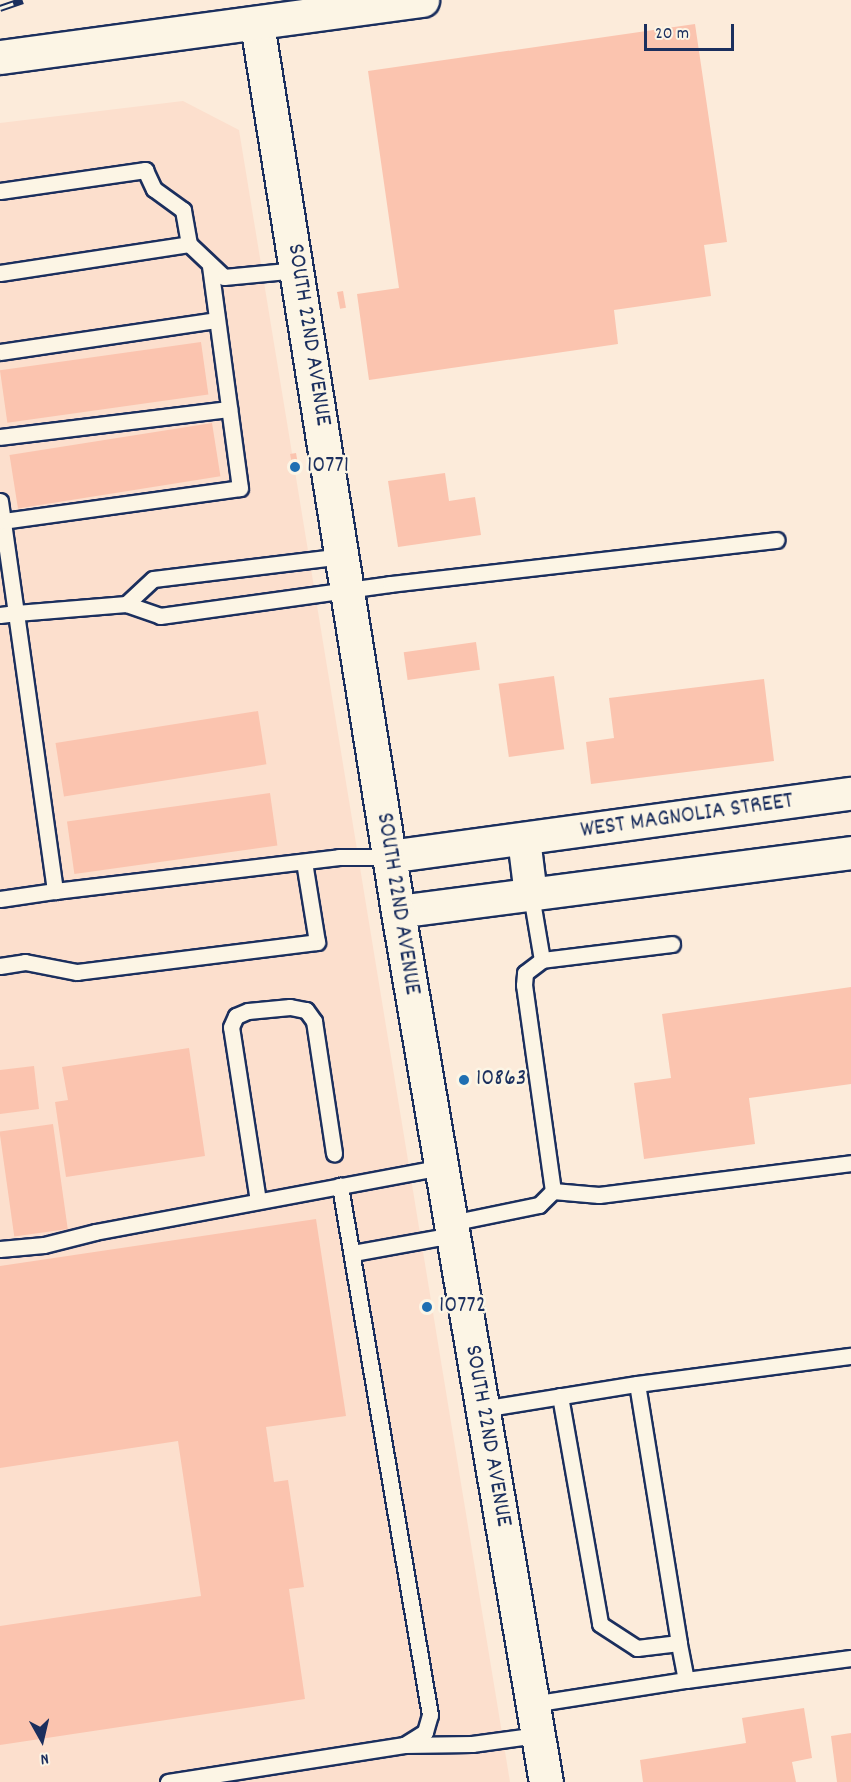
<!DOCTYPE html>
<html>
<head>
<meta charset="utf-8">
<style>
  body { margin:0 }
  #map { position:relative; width:851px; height:1782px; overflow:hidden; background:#fcebda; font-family:Dekko,sans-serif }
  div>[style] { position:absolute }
  .built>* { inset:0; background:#fcdfcd }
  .building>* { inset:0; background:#fbc4af; transform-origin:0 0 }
  .roads { filter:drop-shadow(2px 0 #1b2f5e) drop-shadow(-2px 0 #1b2f5e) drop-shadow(0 2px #1b2f5e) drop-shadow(0 -2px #1b2f5e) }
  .lane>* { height:15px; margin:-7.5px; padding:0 7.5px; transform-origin:7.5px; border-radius:7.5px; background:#fcf5e5 }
  .street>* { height:32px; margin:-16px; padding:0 16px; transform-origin:16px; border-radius:16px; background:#fcf5e5 }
  .secondary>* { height:33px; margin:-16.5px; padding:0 16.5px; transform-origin:16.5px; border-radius:16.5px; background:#fcf5e5 }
  .rail>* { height:7px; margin-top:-3.5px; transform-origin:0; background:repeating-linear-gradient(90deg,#fcf5e5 0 14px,#1b2f5e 0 28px); box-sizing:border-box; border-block:2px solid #1b2f5e }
  .dots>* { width:16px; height:16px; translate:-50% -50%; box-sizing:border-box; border:3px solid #fcf5e5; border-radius:50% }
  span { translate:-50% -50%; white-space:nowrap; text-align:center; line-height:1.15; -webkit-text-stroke:5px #fcf5e5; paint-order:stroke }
  .street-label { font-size:24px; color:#1b2f5e }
  .poi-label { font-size:24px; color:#1b2f5e }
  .left { translate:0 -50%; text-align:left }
  .north { position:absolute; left:12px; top:1710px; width:60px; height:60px; -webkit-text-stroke:4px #fcf5e5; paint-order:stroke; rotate:172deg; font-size:16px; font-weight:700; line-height:24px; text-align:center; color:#1b2f5e }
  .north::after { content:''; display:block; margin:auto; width:21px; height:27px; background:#1b2f5e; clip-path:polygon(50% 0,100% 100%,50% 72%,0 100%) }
  .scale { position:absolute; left:644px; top:24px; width:90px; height:27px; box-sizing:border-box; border:3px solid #1b2f5e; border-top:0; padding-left:8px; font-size:18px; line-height:21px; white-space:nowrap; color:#1b2f5e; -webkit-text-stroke:4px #fcf5e5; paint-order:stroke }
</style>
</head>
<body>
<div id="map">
  <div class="built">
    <i style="clip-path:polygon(183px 101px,239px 130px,510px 1782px,0 1782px,0 123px)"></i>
  </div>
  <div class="building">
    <i style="clip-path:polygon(695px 24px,727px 242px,704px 245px,711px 296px,614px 310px,618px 344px,369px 380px,357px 294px,399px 288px,368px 71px)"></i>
    <i style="left:343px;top:291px;width:17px;height:6px;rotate:80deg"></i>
    <i style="left:201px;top:342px;width:53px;height:203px;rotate:82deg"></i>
    <i style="left:212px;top:423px;width:54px;height:205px;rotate:81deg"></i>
    <i style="left:296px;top:453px;width:17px;height:6px;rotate:80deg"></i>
    <i style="clip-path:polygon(445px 473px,449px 501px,475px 497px,481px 535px,398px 547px,388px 481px)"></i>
    <i style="left:476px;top:642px;width:28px;height:73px;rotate:82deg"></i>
    <i style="left:554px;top:676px;width:74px;height:56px;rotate:82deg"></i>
    <i style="clip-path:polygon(764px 679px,774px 761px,591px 784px,586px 742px,614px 738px,609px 698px)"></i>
    <i style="left:258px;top:711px;width:54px;height:205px;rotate:81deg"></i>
    <i style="left:270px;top:793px;width:53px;height:205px;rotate:82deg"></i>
    <i style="clip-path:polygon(851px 987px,851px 1084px,749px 1098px,755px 1144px,644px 1159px,634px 1083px,671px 1078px,662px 1014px)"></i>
    <i style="clip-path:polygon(189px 1048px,205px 1156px,66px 1177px,55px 1102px,68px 1100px,62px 1067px)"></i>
    <i style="clip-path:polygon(34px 1066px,39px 1109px,0 1114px,0 1070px)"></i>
    <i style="left:53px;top:1124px;width:106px;height:54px;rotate:82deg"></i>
    <i style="clip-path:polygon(316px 1219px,346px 1416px,266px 1427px,274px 1482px,288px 1480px,304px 1587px,289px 1589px,305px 1699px,0 1745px,0 1626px,201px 1596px,178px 1441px,0 1468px,0 1266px)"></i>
    <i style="clip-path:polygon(804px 1708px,812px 1758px,792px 1762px,796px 1782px,643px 1782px,640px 1760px,746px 1743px,742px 1718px)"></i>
    <i style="clip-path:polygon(851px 1733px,851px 1782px,837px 1782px,831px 1736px)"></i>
  </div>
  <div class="roads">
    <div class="lane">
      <i style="left:0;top:191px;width:147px;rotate:-8.2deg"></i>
      <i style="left:145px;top:170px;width:21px;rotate:65deg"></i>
      <i style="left:154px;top:189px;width:36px;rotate:36deg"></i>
      <i style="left:183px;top:210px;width:35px;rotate:80deg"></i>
      <i style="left:0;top:273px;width:191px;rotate:-8.7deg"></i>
      <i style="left:189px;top:244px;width:48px;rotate:43.3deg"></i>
      <i style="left:224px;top:277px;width:74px;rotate:-5.4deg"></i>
      <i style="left:0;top:352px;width:219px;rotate:-8.4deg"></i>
      <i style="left:0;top:437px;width:231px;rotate:-7deg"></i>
      <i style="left:0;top:501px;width:113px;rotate:81.9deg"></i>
      <i style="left:16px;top:613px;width:16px;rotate:173deg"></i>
      <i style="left:3px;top:521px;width:239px;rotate:-7.9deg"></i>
      <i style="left:240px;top:488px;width:223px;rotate:-97.7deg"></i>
      <i style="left:343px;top:556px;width:191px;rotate:173.1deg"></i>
      <i style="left:153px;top:579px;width:37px;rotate:137deg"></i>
      <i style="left:126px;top:604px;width:36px;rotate:19deg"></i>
      <i style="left:160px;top:616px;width:232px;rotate:-7.9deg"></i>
      <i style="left:390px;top:584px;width:389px;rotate:-6.5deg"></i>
      <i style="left:126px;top:604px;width:110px;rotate:175.3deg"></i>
      <i style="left:16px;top:613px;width:281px;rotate:82deg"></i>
      <i style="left:55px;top:891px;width:286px;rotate:-6.8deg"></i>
      <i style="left:339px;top:857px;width:50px"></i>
      <i style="left:0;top:899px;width:56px;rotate:-8.3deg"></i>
      <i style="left:542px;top:960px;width:131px;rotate:-7deg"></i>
      <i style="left:0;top:966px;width:25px;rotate:-9deg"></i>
      <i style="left:25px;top:962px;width:53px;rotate:10.9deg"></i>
      <i style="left:77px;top:972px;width:242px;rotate:-7.1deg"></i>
      <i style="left:317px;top:942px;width:81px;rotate:-99.2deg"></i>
      <i style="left:553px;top:1191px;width:46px;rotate:5deg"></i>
      <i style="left:599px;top:1195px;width:254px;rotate:-7.2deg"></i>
      <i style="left:258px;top:1201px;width:176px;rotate:-98.8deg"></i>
      <i style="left:231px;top:1027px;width:12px;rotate:-66deg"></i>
      <i style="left:236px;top:1016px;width:13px;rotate:-23deg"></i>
      <i style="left:248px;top:1011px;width:42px;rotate:-5.4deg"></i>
      <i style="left:290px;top:1007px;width:16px;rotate:11deg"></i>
      <i style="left:306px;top:1010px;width:14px;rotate:54deg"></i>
      <i style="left:314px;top:1021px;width:134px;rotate:81.4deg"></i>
      <i style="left:451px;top:1223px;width:90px;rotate:-11.6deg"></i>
      <i style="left:539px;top:1205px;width:20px;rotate:-45deg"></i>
      <i style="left:553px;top:1191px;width:208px;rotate:-98deg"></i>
      <i style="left:524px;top:985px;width:12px;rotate:-85deg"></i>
      <i style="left:525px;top:973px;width:21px;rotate:-37deg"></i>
      <i style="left:542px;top:960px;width:66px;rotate:-99.6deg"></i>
      <i style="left:0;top:1249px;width:44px;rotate:-5.2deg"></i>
      <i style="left:44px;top:1245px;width:53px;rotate:-14.3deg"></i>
      <i style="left:95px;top:1232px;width:352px;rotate:-10.6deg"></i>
      <i style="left:353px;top:1253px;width:102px;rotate:-10.2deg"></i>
      <i style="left:560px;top:1396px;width:231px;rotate:80deg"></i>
      <i style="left:600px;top:1624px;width:44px;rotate:33deg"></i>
      <i style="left:637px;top:1648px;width:42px;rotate:-6.8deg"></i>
      <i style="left:679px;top:1643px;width:262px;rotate:-99.2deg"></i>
      <i style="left:482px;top:1409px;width:157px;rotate:-9.2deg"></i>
      <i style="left:637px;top:1384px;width:216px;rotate:-7.5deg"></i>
      <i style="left:686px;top:1680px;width:166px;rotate:-7.6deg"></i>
      <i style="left:532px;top:1704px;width:156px;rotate:-8.9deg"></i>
      <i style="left:686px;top:1680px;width:38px;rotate:-101deg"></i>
      <i style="left:404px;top:1745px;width:68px;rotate:-0.8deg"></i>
      <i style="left:472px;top:1744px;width:67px;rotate:-7.8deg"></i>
      <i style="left:168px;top:1782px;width:239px;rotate:-8.9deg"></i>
      <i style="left:404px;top:1745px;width:25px;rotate:-32deg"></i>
      <i style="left:425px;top:1732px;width:18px;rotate:-74deg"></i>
      <i style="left:430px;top:1715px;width:537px;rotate:-99.66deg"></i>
    </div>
    <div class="street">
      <i style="left:524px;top:839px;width:56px;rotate:82.9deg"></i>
      <i style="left:389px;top:857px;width:466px;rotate:-7.8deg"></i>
      <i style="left:398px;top:912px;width:457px;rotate:-7.4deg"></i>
    </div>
    <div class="secondary">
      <i style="left:257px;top:24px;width:899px;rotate:80.98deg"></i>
      <i style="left:398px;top:912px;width:882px;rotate:80.35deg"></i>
      <i style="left:0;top:57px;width:426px;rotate:-7.7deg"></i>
    </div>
  </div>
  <div class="rail">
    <i style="left:0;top:8px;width:24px;rotate:-19deg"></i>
  </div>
  <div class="dots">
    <i style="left:295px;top:467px;background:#1f6fb2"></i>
    <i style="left:464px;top:1080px;background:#1f6fb2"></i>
    <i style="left:427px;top:1307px;background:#1f6fb2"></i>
  </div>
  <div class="street-label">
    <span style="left:308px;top:335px;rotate:81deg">SOUTH 22ND AVENUE</span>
    <span style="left:687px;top:817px;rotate:-8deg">WEST MAGNOLIA STREET</span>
    <span style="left:397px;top:904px;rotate:81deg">SOUTH 22ND AVENUE</span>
    <span style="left:487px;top:1436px;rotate:80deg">SOUTH 22ND AVENUE</span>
  </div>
  <div class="poi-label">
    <span class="left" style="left:307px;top:467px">10771</span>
    <span class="left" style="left:476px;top:1080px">10863</span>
    <span class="left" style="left:439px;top:1307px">10772</span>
  </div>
  <div class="north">N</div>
  <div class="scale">20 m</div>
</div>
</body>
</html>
